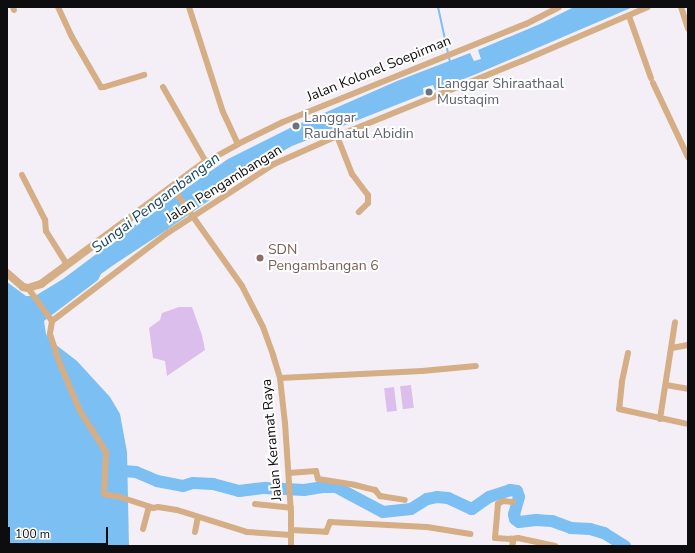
<!DOCTYPE html>
<html>
<head>
<meta charset="utf-8">
<style>
  body { margin:0 }
  #map { position:relative; width:695px; height:553px; overflow:hidden; background:#f4eff7; font-family:"Nunito Sans",sans-serif }
  div>[style] { position:absolute }
  .green>* { inset:0; background:#dcbeec; transform-origin:0 0 }
  .water>* { inset:0; background:#7cbff2 }
  .stream>* { height:2px; margin:-1px; padding:0 1px; transform-origin:1px; border-radius:1px; background:#7cbff2 }
  .river>* { height:12px; margin:-6px; padding:0 6px; transform-origin:6px; border-radius:6px; background:#7cbff2 }
  .minor>* { height:6px; margin:-3px; padding:0 3px; transform-origin:3px; border-radius:3px; background:#d6ae85 }
  .tertiary>* { height:8px; margin:-4px; padding:0 4px; transform-origin:4px; border-radius:4px; background:#d6ae85 }
  .dots>* { width:11px; height:11px; translate:-50% -50%; box-sizing:border-box; border:2px solid #fefefe; border-radius:50% }
  span { translate:-50% -50%; white-space:nowrap; text-align:center; line-height:1.15; -webkit-text-stroke:4px #fefefe; paint-order:stroke }
  .street-label { font-size:14px; color:#0d0c0e }
  .worship-label { font-size:14px; color:#5b616d }
  .left { translate:0 -50%; text-align:left }
  .education-label { font-size:14px; color:#785e54 }
  .water-label { font-size:15px; color:#144669; font-style:italic }
  .frame { position:absolute; inset:0; border:8px solid #0d0c0e; pointer-events:none }
  .scale { position:absolute; left:8px; top:527px; width:100px; height:18px; box-sizing:border-box; border:2px solid #0d0c0e; border-top:0; padding-left:5px; font-size:12px; line-height:14px; white-space:nowrap; color:#0d0c0e; -webkit-text-stroke:3px #fefefe; paint-order:stroke }
</style>
</head>
<body>
<div id="map">
  <div class="green">
    <i style="clip-path:polygon(179px 307px,192px 307px,202px 335px,205px 350px,167px 376px,165px 361px,153px 358px,149px 328px,160px 320px,162px 313px)"></i>
    <i style="left:411px;top:385px;width:23px;height:11px;rotate:83deg"></i>
    <i style="left:394px;top:387px;width:24px;height:10px;rotate:83deg"></i>
  </div>
  <div class="water">
    <i style="clip-path:polygon(574px 7px,633px 7px,474px 75px,435px 90px,433px 85px,423px 88px,424px 94px,292px 146px,258px 165px,249px 173px,162px 233px,112px 266px,101px 274px,98px 280px,44px 321px,46px 334px,51px 341px,77px 361px,110px 397px,120px 414px,127px 452px,129px 546px,7px 546px,7px 282px,26px 296px,35px 296px,63px 279px,151px 213px,228px 159px,290px 128px,397px 81px,470px 53px,474px 61px,481px 59px,478px 50px,540px 24px)"></i>
  </div>
  <div class="stream">
    <i style="left:438px;top:7px;width:56px;rotate:77.7deg"></i>
  </div>
  <div class="river">
    <i style="left:112px;top:470px;width:24px;rotate:5deg"></i>
    <i style="left:136px;top:472px;width:23px;rotate:23deg"></i>
    <i style="left:157px;top:481px;width:26px;rotate:11deg"></i>
    <i style="left:183px;top:486px;width:10px;rotate:-17deg"></i>
    <i style="left:193px;top:483px;width:20px;rotate:3deg"></i>
    <i style="left:213px;top:484px;width:27px;rotate:15deg"></i>
    <i style="left:239px;top:491px;width:26px;rotate:-7deg"></i>
    <i style="left:265px;top:488px;width:39px;rotate:3deg"></i>
    <i style="left:304px;top:490px;width:20px;rotate:-9deg"></i>
    <i style="left:324px;top:487px;width:12px"></i>
    <i style="left:336px;top:487px;width:53px;rotate:28deg"></i>
    <i style="left:383px;top:512px;width:28px;rotate:-6deg"></i>
    <i style="left:411px;top:509px;width:19px;rotate:-32deg"></i>
    <i style="left:427px;top:499px;width:10px;rotate:-11deg"></i>
    <i style="left:437px;top:497px;width:11px;rotate:5deg"></i>
    <i style="left:448px;top:498px;width:26px;rotate:25deg"></i>
    <i style="left:472px;top:509px;width:21px;rotate:-35deg"></i>
    <i style="left:489px;top:497px;width:22px;rotate:-18deg"></i>
    <i style="left:510px;top:490px;width:7px;rotate:8deg"></i>
    <i style="left:517px;top:491px;width:6px;rotate:72deg"></i>
    <i style="left:519px;top:497px;width:18px;rotate:106deg"></i>
    <i style="left:514px;top:514px;width:5px;rotate:79deg"></i>
    <i style="left:515px;top:519px;width:5px;rotate:37deg"></i>
    <i style="left:519px;top:522px;width:17px;rotate:-7deg"></i>
    <i style="left:536px;top:520px;width:16px;rotate:4deg"></i>
    <i style="left:552px;top:521px;width:20px;rotate:20deg"></i>
    <i style="left:571px;top:528px;width:19px;rotate:3deg"></i>
    <i style="left:590px;top:529px;width:15px;rotate:16deg"></i>
    <i style="left:604px;top:533px;width:25px;rotate:32deg"></i>
  </div>
  <div class="minor">
    <i style="left:13px;top:7px;width:3px;rotate:72deg"></i>
    <i style="left:58px;top:7px;width:33px;rotate:65deg"></i>
    <i style="left:72px;top:37px;width:58px;rotate:59.9deg"></i>
    <i style="left:101px;top:87px;width:3px"></i>
    <i style="left:104px;top:87px;width:42px;rotate:-16.7deg"></i>
    <i style="left:189px;top:7px;width:110px;rotate:72.1deg"></i>
    <i style="left:223px;top:112px;width:35px;rotate:65deg"></i>
    <i style="left:681px;top:7px;width:23px;rotate:72deg"></i>
    <i style="left:629px;top:16px;width:66px;rotate:70.5deg"></i>
    <i style="left:653px;top:83px;width:82px;rotate:64.7deg"></i>
    <i style="left:163px;top:87px;width:86px;rotate:60.2deg"></i>
    <i style="left:206px;top:162px;width:37px;rotate:-29deg"></i>
    <i style="left:238px;top:144px;width:50px;rotate:-26.1deg"></i>
    <i style="left:283px;top:122px;width:262px;rotate:-22deg"></i>
    <i style="left:526px;top:24px;width:37px;rotate:-27deg"></i>
    <i style="left:337px;top:136px;width:41px;rotate:68.5deg"></i>
    <i style="left:352px;top:174px;width:26px;rotate:53deg"></i>
    <i style="left:368px;top:195px;width:8px;rotate:90deg"></i>
    <i style="left:368px;top:203px;width:13px;rotate:135deg"></i>
    <i style="left:22px;top:175px;width:51px;rotate:62.9deg"></i>
    <i style="left:45px;top:220px;width:11px;rotate:85deg"></i>
    <i style="left:46px;top:231px;width:40px;rotate:58deg"></i>
    <i style="left:172px;top:187px;width:121px;rotate:54.7deg"></i>
    <i style="left:242px;top:286px;width:46px;rotate:62.9deg"></i>
    <i style="left:263px;top:327px;width:30px;rotate:70deg"></i>
    <i style="left:273px;top:355px;width:24px;rotate:73deg"></i>
    <i style="left:280px;top:378px;width:45px;rotate:83.7deg"></i>
    <i style="left:285px;top:423px;width:90px;rotate:86.2deg"></i>
    <i style="left:291px;top:513px;width:33px;rotate:90deg"></i>
    <i style="left:28px;top:288px;width:41px;rotate:54deg"></i>
    <i style="left:52px;top:321px;width:13px;rotate:99deg"></i>
    <i style="left:50px;top:334px;width:26px;rotate:72deg"></i>
    <i style="left:58px;top:359px;width:56px;rotate:67.1deg"></i>
    <i style="left:80px;top:411px;width:49px;rotate:57.6deg"></i>
    <i style="left:106px;top:452px;width:42px;rotate:92.7deg"></i>
    <i style="left:104px;top:494px;width:16px;rotate:11deg"></i>
    <i style="left:120px;top:497px;width:35px;rotate:18deg"></i>
    <i style="left:153px;top:508px;width:5px;rotate:-11deg"></i>
    <i style="left:158px;top:507px;width:19px;rotate:9deg"></i>
    <i style="left:177px;top:510px;width:73px;rotate:17.4deg"></i>
    <i style="left:247px;top:532px;width:44px;rotate:3.9deg"></i>
    <i style="left:52px;top:321px;width:147px;rotate:-37.3deg"></i>
    <i style="left:169px;top:232px;width:125px;rotate:-32.9deg"></i>
    <i style="left:274px;top:164px;width:69px;rotate:-24deg"></i>
    <i style="left:337px;top:136px;width:200px;rotate:-22.1deg"></i>
    <i style="left:522px;top:61px;width:137px;rotate:-23.2deg"></i>
    <i style="left:672px;top:348px;width:16px;rotate:-11deg"></i>
    <i style="left:628px;top:353px;width:30px;rotate:102deg"></i>
    <i style="left:622px;top:382px;width:27px;rotate:96deg"></i>
    <i style="left:619px;top:409px;width:71px;rotate:12.3deg"></i>
    <i style="left:280px;top:378px;width:142px;rotate:-2.8deg"></i>
    <i style="left:422px;top:371px;width:54px;rotate:-5.3deg"></i>
    <i style="left:666px;top:385px;width:22px;rotate:10deg"></i>
    <i style="left:660px;top:419px;width:98px;rotate:-81.2deg"></i>
    <i style="left:289px;top:473px;width:27px;rotate:-4deg"></i>
    <i style="left:316px;top:471px;width:8px;rotate:76deg"></i>
    <i style="left:318px;top:479px;width:37px;rotate:9deg"></i>
    <i style="left:355px;top:485px;width:21px;rotate:14deg"></i>
    <i style="left:375px;top:490px;width:8px;rotate:50deg"></i>
    <i style="left:380px;top:496px;width:25px;rotate:9deg"></i>
    <i style="left:255px;top:504px;width:36px;rotate:6deg"></i>
    <i style="left:143px;top:529px;width:23px;rotate:-75deg"></i>
    <i style="left:291px;top:530px;width:35px;rotate:3deg"></i>
    <i style="left:326px;top:532px;width:11px;rotate:-68deg"></i>
    <i style="left:330px;top:522px;width:97px;rotate:3deg"></i>
    <i style="left:427px;top:527px;width:44px;rotate:9.2deg"></i>
    <i style="left:195px;top:532px;width:15px;rotate:-79deg"></i>
    <i style="left:511px;top:539px;width:7px;rotate:-8deg"></i>
    <i style="left:518px;top:538px;width:38px;rotate:12deg"></i>
    <i style="left:512px;top:546px;width:4px;rotate:-76deg"></i>
    <i style="left:513px;top:542px;width:4px;rotate:-124deg"></i>
    <i style="left:511px;top:539px;width:16px;rotate:-176deg"></i>
    <i style="left:495px;top:538px;width:34px;rotate:-85deg"></i>
    <i style="left:498px;top:504px;width:6px;rotate:-31deg"></i>
    <i style="left:503px;top:501px;width:10px;rotate:6deg"></i>
  </div>
  <div class="tertiary">
    <i style="left:7px;top:273px;width:21px;rotate:41deg"></i>
    <i style="left:23px;top:287px;width:5px;rotate:11deg"></i>
    <i style="left:28px;top:288px;width:14px;rotate:-17deg"></i>
    <i style="left:41px;top:284px;width:205px;rotate:-36.5deg"></i>
  </div>
  <div class="dots">
    <i style="left:429px;top:92px;background:#6b7280"></i>
    <i style="left:296px;top:126px;background:#6b7280"></i>
    <i style="left:260px;top:258px;background:#8d6e63"></i>
  </div>
  <div class="street-label">
    <span style="left:379px;top:69px;rotate:-22deg">Jalan Kolonel Soepirman</span>
    <span style="left:224px;top:184px;rotate:-32deg">Jalan Pengambangan</span>
    <span style="left:272px;top:440px;rotate:-95deg">Jalan Keramat Raya</span>
  </div>
  <div class="worship-label">
    <span class="left" style="left:437px;top:92px">Langgar Shiraathaal<br>Mustaqim</span>
    <span class="left" style="left:304px;top:126px">Langgar<br>Raudhatul Abidin</span>
  </div>
  <div class="education-label">
    <span class="left" style="left:268px;top:258px">SDN<br>Pengambangan 6</span>
  </div>
  <div class="water-label">
    <span style="left:156px;top:203px;rotate:-37deg">Sungai Pengambangan</span>
  </div>
  <div class="frame"></div>
  <div class="scale">100 m</div>
</div>
</body>
</html>
